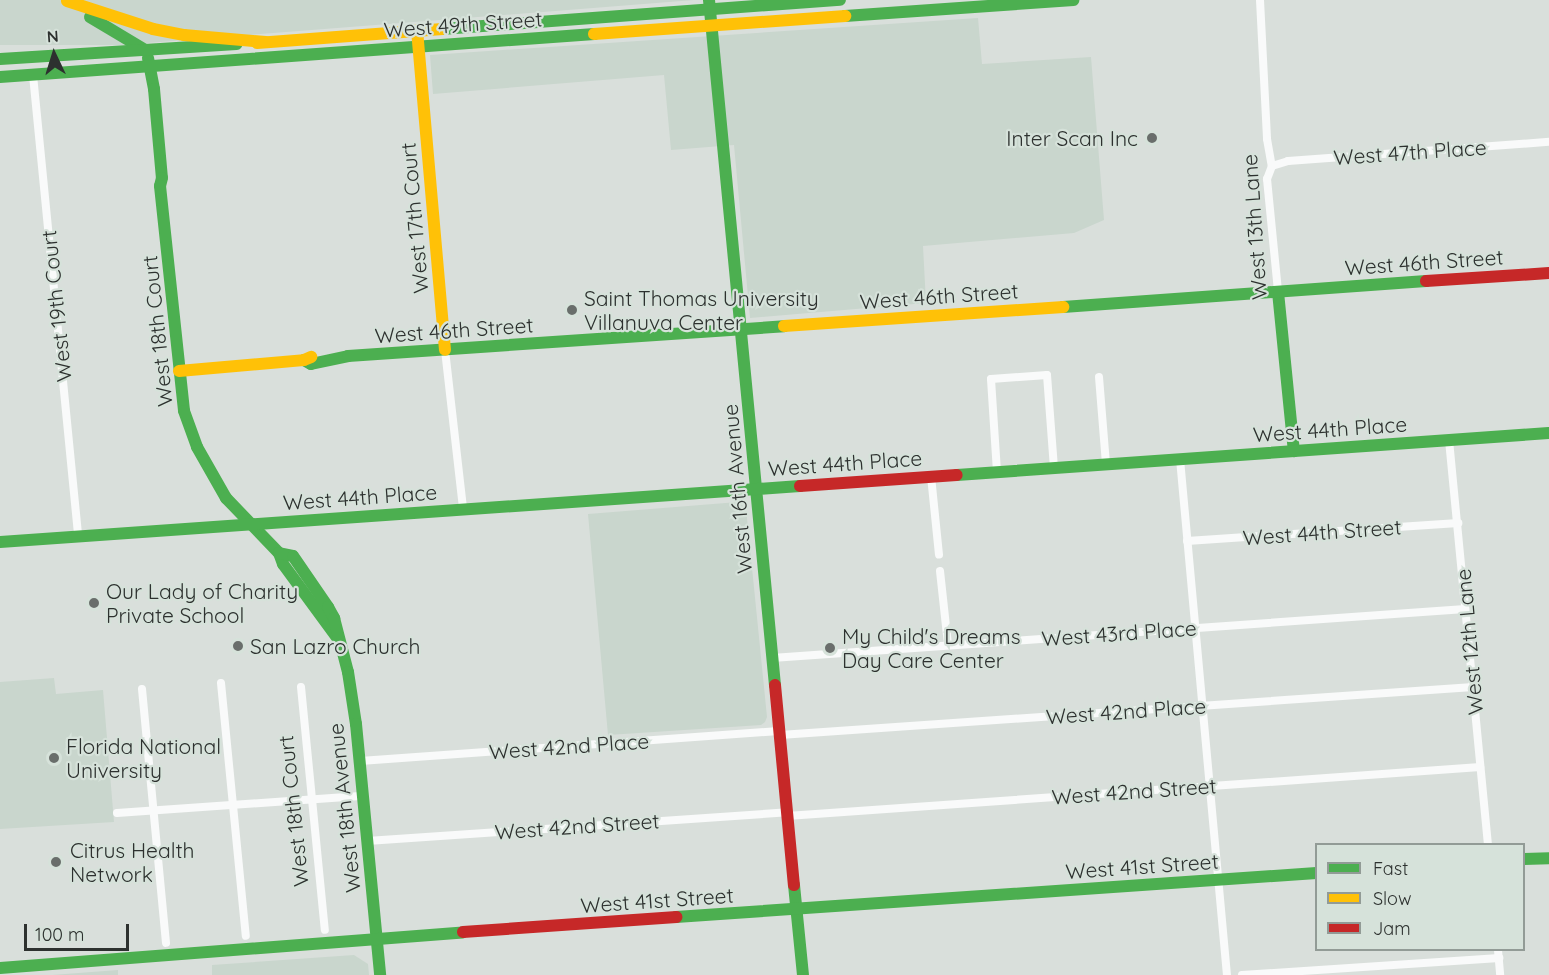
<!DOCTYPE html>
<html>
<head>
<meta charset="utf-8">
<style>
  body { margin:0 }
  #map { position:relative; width:1549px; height:975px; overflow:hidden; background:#d9dfdb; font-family:Quicksand,sans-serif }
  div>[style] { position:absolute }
  .built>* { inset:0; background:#c9d6cd }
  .street>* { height:8px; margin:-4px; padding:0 4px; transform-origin:4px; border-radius:4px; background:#f9fafa }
  .fast>* { height:12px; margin:-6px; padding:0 6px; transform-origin:6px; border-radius:6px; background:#4caf50 }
  .slow>* { height:12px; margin:-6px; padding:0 6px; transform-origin:6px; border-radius:6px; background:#ffc107 }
  .jam>* { height:12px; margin:-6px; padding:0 6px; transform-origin:6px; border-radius:6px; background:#c62828 }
  .dots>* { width:16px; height:16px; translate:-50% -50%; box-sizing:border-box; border:3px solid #d6e2da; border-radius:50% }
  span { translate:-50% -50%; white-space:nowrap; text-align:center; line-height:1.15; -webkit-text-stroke:4.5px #d6e2da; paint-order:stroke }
  .street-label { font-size:21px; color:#2d312f }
  .poi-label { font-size:21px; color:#2d312f }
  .right { translate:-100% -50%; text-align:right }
  .left { translate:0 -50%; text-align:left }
  .legend { position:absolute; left:1315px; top:843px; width:210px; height:108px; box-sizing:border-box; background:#d6e2da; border:2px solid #929b96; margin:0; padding:8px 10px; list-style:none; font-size:18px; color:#2d312f }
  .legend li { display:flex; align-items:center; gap:12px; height:30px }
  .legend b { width:30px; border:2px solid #929b96 }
  .north { position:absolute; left:24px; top:24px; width:60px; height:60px; -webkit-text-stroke:4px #d6e2da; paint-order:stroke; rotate:356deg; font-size:16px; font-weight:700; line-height:24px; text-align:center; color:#2d312f }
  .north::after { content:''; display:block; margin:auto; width:21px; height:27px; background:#2d312f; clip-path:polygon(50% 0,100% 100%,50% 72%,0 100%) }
  .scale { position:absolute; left:24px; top:924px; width:105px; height:27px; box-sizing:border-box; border:3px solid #2d312f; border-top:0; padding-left:8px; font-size:18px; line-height:21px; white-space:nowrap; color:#2d312f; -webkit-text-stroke:4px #d6e2da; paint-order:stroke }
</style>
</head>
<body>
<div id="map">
  <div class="built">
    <i style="clip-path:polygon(0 0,694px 0,122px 45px,0 45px)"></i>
    <i style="clip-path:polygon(978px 18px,982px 64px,1091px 57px,1104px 220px,1074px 233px,923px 246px,926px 303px,750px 318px,734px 145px,671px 150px,664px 75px,433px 94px,430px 55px)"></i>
    <i style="clip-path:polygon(738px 502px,746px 508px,767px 717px,765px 722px,761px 725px,608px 735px,588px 514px)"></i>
    <i style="clip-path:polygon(54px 678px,56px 694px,103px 690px,114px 822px,0 829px,0 682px)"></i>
    <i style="clip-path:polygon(354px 955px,368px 964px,369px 975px,212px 975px,212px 965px)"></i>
    <i style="clip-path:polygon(118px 970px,118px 975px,52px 975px)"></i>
  </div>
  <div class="street">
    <i style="left:1260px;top:0;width:139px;rotate:87.1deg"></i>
    <i style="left:1267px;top:139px;width:27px;rotate:80deg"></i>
    <i style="left:1272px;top:166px;width:14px;rotate:111deg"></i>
    <i style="left:1267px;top:179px;width:114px;rotate:84.4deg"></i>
    <i style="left:33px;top:75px;width:464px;rotate:84.4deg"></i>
    <i style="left:1272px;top:166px;width:17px;rotate:-17deg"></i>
    <i style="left:1288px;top:161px;width:262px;rotate:-4.2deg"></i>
    <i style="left:445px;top:350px;width:160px;rotate:83.5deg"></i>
    <i style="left:1099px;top:377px;width:87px;rotate:85.4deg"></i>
    <i style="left:1449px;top:440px;width:406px;rotate:84.5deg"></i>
    <i style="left:1180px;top:459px;width:518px;rotate:84.8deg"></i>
    <i style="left:997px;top:472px;width:93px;rotate:-93.7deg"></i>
    <i style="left:991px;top:379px;width:56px;rotate:-4.1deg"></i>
    <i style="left:1047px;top:375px;width:93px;rotate:85.7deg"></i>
    <i style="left:931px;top:476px;width:79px;rotate:84.2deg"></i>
    <i style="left:1187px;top:541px;width:272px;rotate:-3.8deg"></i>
    <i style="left:940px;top:571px;width:74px;rotate:83.8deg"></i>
    <i style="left:772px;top:658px;width:695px;rotate:-4.04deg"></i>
    <i style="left:221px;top:683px;width:254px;rotate:84.4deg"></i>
    <i style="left:301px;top:687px;width:244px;rotate:84.4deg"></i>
    <i style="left:142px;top:689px;width:255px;rotate:84.6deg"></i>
    <i style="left:780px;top:735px;width:695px;rotate:-3.96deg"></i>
    <i style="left:360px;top:761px;width:420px;rotate:-4.1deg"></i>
    <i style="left:117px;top:813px;width:247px;rotate:-4deg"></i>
    <i style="left:787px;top:816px;width:695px;rotate:-4.04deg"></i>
    <i style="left:367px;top:841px;width:421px;rotate:-3.9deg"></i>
    <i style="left:1498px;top:950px;width:25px;rotate:85deg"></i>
    <i style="left:1242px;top:975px;width:258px;rotate:-3.8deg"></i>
  </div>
  <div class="fast">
    <i style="left:709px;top:0;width:688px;rotate:84.5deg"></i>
    <i style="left:845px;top:16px;width:229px;rotate:-4deg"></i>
    <i style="left:90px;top:17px;width:66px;rotate:30.8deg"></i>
    <i style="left:442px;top:29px;width:399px;rotate:-4.2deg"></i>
    <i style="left:148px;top:58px;width:32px;rotate:79deg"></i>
    <i style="left:154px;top:89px;width:89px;rotate:84.9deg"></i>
    <i style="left:162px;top:178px;width:8px;rotate:104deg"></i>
    <i style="left:160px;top:186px;width:226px;rotate:83.9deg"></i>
    <i style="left:184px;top:411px;width:38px;rotate:70deg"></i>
    <i style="left:197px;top:447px;width:59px;rotate:60.4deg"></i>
    <i style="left:226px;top:498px;width:76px;rotate:46.1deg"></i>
    <i style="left:279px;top:553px;width:12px;rotate:70deg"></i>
    <i style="left:283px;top:564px;width:93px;rotate:53.7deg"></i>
    <i style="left:0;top:59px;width:237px;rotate:-3.6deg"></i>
    <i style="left:0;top:77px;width:596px;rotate:-4.14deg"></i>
    <i style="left:1278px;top:292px;width:160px;rotate:84.3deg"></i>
    <i style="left:1063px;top:307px;width:364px;rotate:-4.1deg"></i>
    <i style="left:304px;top:360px;width:8px;rotate:30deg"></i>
    <i style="left:311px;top:364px;width:38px;rotate:-12deg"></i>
    <i style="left:348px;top:356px;width:437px;rotate:-3.9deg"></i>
    <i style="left:957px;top:475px;width:593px;rotate:-4.06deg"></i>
    <i style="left:0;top:542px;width:802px;rotate:-4deg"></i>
    <i style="left:279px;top:553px;width:14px;rotate:12deg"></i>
    <i style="left:293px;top:556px;width:62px;rotate:55.5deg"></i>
    <i style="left:328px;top:607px;width:13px;rotate:61deg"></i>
    <i style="left:334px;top:618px;width:56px;rotate:75.5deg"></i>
    <i style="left:348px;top:672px;width:53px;rotate:81.3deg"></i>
    <i style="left:356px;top:724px;width:252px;rotate:84.5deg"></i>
    <i style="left:1524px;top:859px;width:25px;rotate:-2deg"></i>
    <i style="left:794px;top:885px;width:90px;rotate:84.3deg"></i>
    <i style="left:676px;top:917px;width:642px;rotate:-3.93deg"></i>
    <i style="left:0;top:968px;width:464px;rotate:-4.4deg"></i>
  </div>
  <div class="slow">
    <i style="left:67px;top:1px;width:90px;rotate:18deg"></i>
    <i style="left:153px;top:29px;width:32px;rotate:11deg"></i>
    <i style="left:184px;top:35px;width:82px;rotate:4.9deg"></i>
    <i style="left:417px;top:30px;width:321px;rotate:85deg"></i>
    <i style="left:594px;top:34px;width:252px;rotate:-4.1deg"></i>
    <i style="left:257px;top:43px;width:186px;rotate:-4.3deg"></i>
    <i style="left:784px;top:326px;width:280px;rotate:-3.9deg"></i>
    <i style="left:179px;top:371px;width:125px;rotate:-5deg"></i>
    <i style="left:304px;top:360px;width:8px;rotate:-23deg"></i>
  </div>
  <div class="jam">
    <i style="left:1426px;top:281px;width:123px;rotate:-3.7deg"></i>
    <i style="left:800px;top:486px;width:157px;rotate:-4deg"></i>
    <i style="left:775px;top:685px;width:201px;rotate:84.6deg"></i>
    <i style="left:463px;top:932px;width:214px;rotate:-4deg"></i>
  </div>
  <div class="dots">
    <i style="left:1152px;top:138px;background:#696e6b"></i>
    <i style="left:572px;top:310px;background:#696e6b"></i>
    <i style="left:94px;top:603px;background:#696e6b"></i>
    <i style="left:238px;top:646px;background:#696e6b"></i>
    <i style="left:830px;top:648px;background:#696e6b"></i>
    <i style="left:54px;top:758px;background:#696e6b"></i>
    <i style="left:56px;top:862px;background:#696e6b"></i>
  </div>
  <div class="street-label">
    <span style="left:463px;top:24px;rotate:-4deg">West 49th Street</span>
    <span style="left:1410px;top:152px;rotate:-4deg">West 47th Place</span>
    <span style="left:414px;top:218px;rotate:-95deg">West 17th Court</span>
    <span style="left:1254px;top:227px;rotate:-94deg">West 13th Lane</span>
    <span style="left:1424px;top:262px;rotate:-4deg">West 46th Street</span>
    <span style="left:939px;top:296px;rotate:-4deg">West 46th Street</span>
    <span style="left:56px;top:306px;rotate:-96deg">West 19th Court</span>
    <span style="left:454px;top:330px;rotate:-4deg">West 46th Street</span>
    <span style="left:157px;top:331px;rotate:-96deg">West 18th Court</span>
    <span style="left:1330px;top:429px;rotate:-4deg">West 44th Place</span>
    <span style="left:845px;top:463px;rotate:-4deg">West 44th Place</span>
    <span style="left:737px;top:489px;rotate:-95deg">West 16th Avenue</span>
    <span style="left:360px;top:497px;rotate:-4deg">West 44th Place</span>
    <span style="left:1322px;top:532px;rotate:-4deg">West 44th Street</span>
    <span style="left:1119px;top:633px;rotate:-4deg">West 43rd Place</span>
    <span style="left:1469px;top:642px;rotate:-95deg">West 12th Lane</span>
    <span style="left:1126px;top:711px;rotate:-4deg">West 42nd Place</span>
    <span style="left:569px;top:746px;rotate:-4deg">West 42nd Place</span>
    <span style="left:1134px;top:791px;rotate:-4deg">West 42nd Street</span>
    <span style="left:344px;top:808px;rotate:-96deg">West 18th Avenue</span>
    <span style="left:293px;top:811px;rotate:-96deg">West 18th Court</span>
    <span style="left:577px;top:826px;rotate:-4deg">West 42nd Street</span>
    <span style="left:1142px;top:866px;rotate:-4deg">West 41st Street</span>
    <span style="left:657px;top:900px;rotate:-4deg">West 41st Street</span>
  </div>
  <div class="poi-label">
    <span class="right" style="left:1138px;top:138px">Inter Scan Inc</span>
    <span class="left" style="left:584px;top:310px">Saint Thomas University<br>Villanuva Center</span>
    <span class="left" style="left:106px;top:603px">Our Lady of Charity<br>Private School</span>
    <span class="left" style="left:842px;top:648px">My Child's Dreams<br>Day Care Center</span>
    <span class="left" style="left:250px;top:646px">San Lazro Church</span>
    <span class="left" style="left:66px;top:758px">Florida National<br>University</span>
    <span class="left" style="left:70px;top:862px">Citrus Health<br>Network</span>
  </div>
  <ul class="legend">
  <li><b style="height:8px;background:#4caf50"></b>Fast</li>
  <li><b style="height:8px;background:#ffc107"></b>Slow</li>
  <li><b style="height:8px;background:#c62828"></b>Jam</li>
  </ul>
  <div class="north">N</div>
  <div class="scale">100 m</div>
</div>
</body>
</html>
